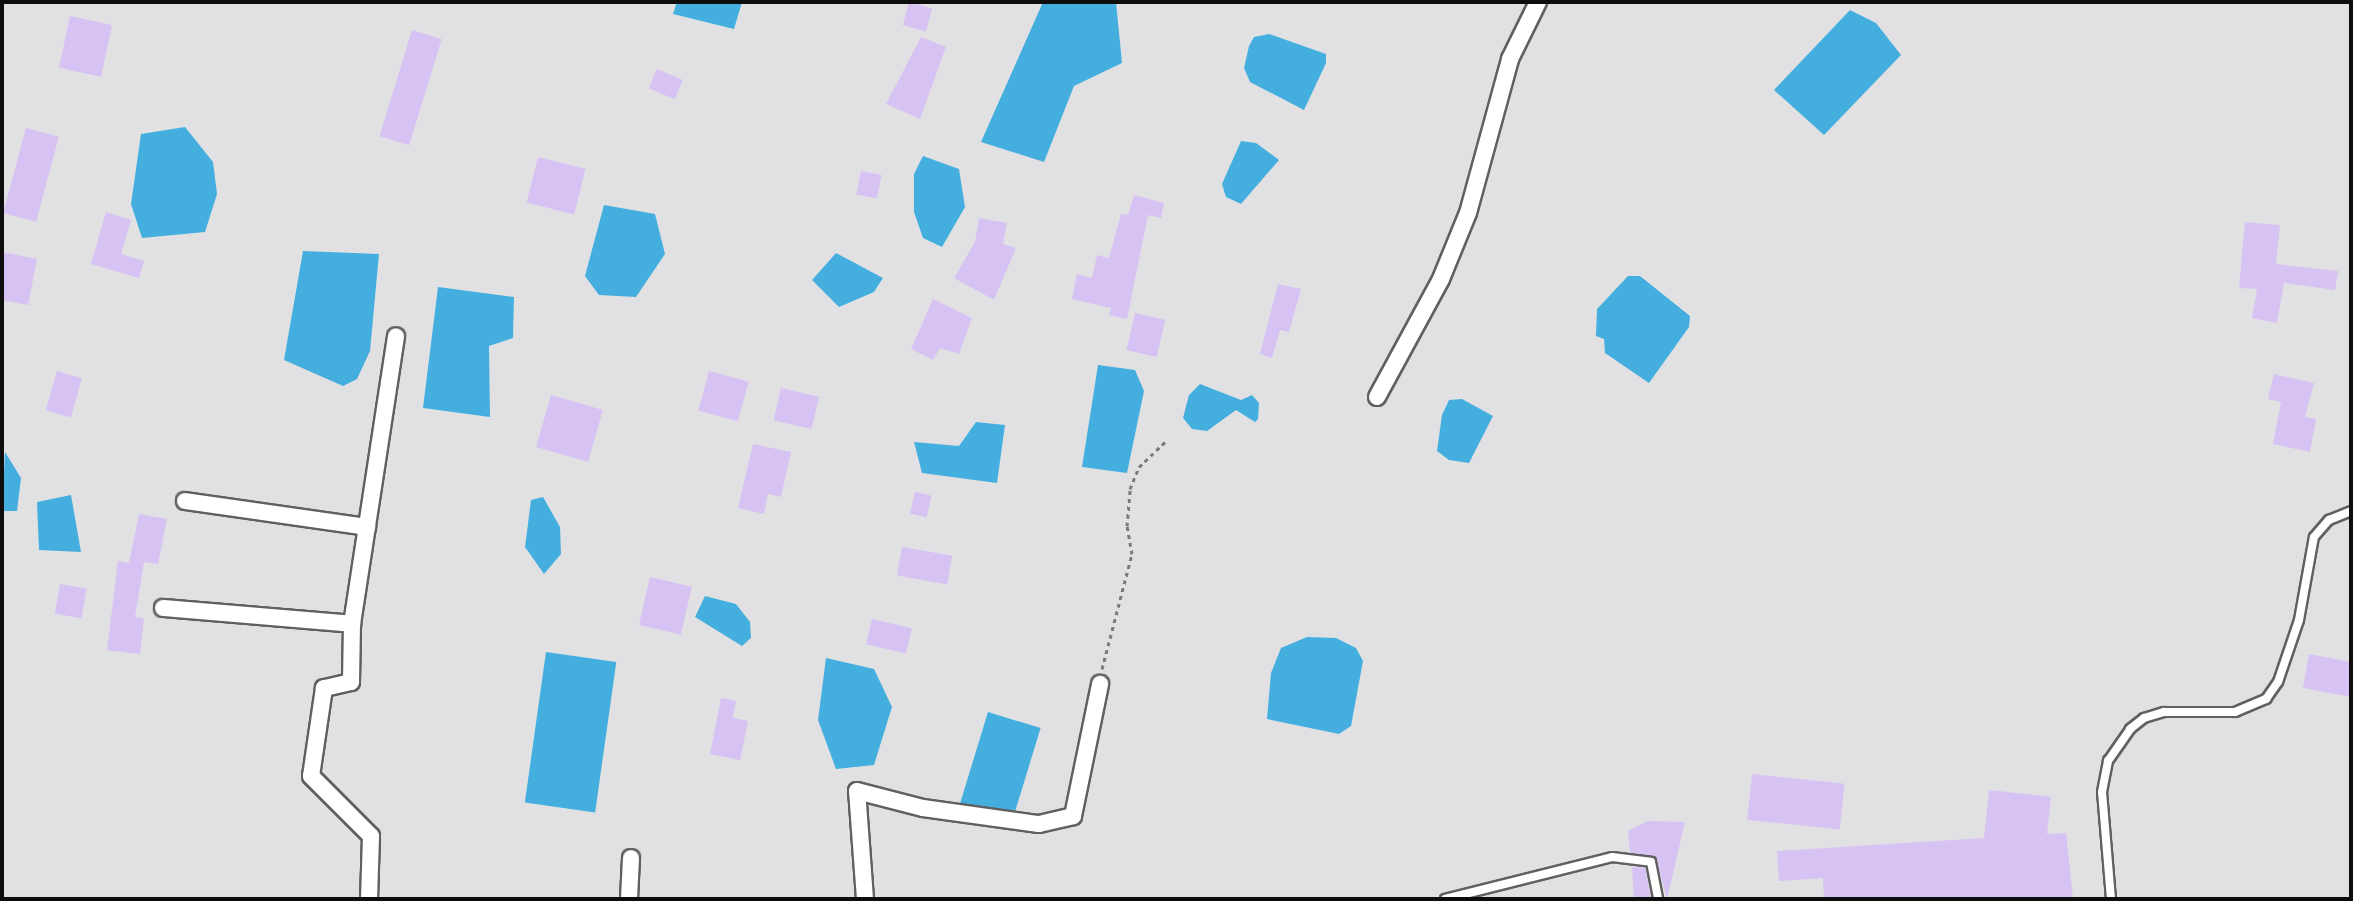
<!DOCTYPE html>
<html>
<head>
<meta charset="utf-8">
<style>
  body { margin:0 }
  #map { position:relative; width:2353px; height:901px; overflow:hidden; background:#e1e1e3; font-family:Lora,serif }
  div>[style] { position:absolute }
  .water>* { inset:0; background:#44afdf; transform-origin:0 0 }
  .building>* { inset:0; background:#d6c2f3; transform-origin:0 0 }
  .path>* { height:3px; margin-top:-1.5px; transform-origin:0; background:repeating-linear-gradient(90deg,#7b7b7c 0 4px,transparent 0 8px) }
  .roads { filter:drop-shadow(2px 0 #606062) drop-shadow(-2px 0 #606062) drop-shadow(0 2px #606062) drop-shadow(0 -2px #606062) }
  .lane>* { height:8px; margin:-4px; padding:0 4px; transform-origin:4px; border-radius:4px; background:#fff }
  .street>* { height:16px; margin:-8px; padding:0 8px; transform-origin:8px; border-radius:8px; background:#fff }
  span { translate:-50% -50%; white-space:nowrap; text-align:center; line-height:1.15; -webkit-text-stroke:7px #e1e1e3; paint-order:stroke }
  .frame { position:absolute; inset:0; border:4px solid #0d0d0e; pointer-events:none }
</style>
</head>
<body>
<div id="map">
  <div class="water">
    <i style="clip-path:polygon(677px 2px,742px 2px,734px 29px,673px 14px)"></i>
    <i style="clip-path:polygon(1043px 2px,1116px 2px,1122px 63px,1074px 86px,1044px 162px,981px 142px)"></i>
    <i style="clip-path:polygon(1850px 10px,1876px 23px,1901px 55px,1824px 135px,1774px 90px)"></i>
    <i style="clip-path:polygon(1269px 34px,1326px 54px,1326px 63px,1304px 110px,1250px 82px,1244px 68px,1249px 46px,1254px 37px)"></i>
    <i style="clip-path:polygon(185px 127px,213px 162px,217px 194px,205px 232px,142px 238px,131px 204px,141px 134px)"></i>
    <i style="clip-path:polygon(1241px 141px,1256px 143px,1279px 160px,1241px 204px,1226px 197px,1222px 184px)"></i>
    <i style="clip-path:polygon(923px 156px,959px 169px,965px 207px,942px 247px,923px 238px,914px 212px,914px 174px)"></i>
    <i style="clip-path:polygon(604px 205px,655px 214px,665px 254px,636px 297px,599px 295px,585px 276px)"></i>
    <i style="clip-path:polygon(303px 251px,379px 254px,370px 351px,357px 379px,343px 386px,284px 360px)"></i>
    <i style="clip-path:polygon(836px 253px,883px 278px,874px 292px,839px 307px,812px 280px)"></i>
    <i style="clip-path:polygon(1628px 276px,1640px 276px,1690px 316px,1689px 327px,1649px 383px,1605px 353px,1604px 339px,1596px 336px,1597px 309px)"></i>
    <i style="clip-path:polygon(438px 287px,514px 297px,513px 338px,489px 346px,490px 417px,423px 408px)"></i>
    <i style="clip-path:polygon(1098px 365px,1135px 370px,1144px 391px,1127px 473px,1082px 467px)"></i>
    <i style="clip-path:polygon(1200px 384px,1241px 400px,1252px 395px,1259px 403px,1258px 419px,1255px 422px,1236px 410px,1207px 431px,1192px 429px,1183px 418px,1189px 395px)"></i>
    <i style="clip-path:polygon(1462px 399px,1493px 416px,1469px 463px,1449px 460px,1437px 451px,1442px 415px,1449px 400px)"></i>
    <i style="clip-path:polygon(976px 422px,1005px 425px,997px 483px,922px 473px,914px 442px,959px 446px)"></i>
    <i style="clip-path:polygon(5px 452px,21px 478px,17px 511px,2px 511px)"></i>
    <i style="clip-path:polygon(71px 495px,81px 552px,39px 550px,37px 502px)"></i>
    <i style="clip-path:polygon(543px 497px,560px 527px,561px 554px,544px 574px,525px 547px,531px 500px)"></i>
    <i style="clip-path:polygon(705px 596px,736px 604px,750px 622px,751px 638px,742px 646px,695px 617px)"></i>
    <i style="clip-path:polygon(1307px 637px,1336px 638px,1356px 648px,1363px 661px,1351px 726px,1339px 734px,1267px 719px,1271px 673px,1281px 648px)"></i>
    <i style="left:546px;top:652px;width:71px;height:152px;rotate:8deg"></i>
    <i style="clip-path:polygon(826px 658px,874px 669px,892px 707px,874px 765px,836px 769px,818px 720px)"></i>
    <i style="left:988px;top:712px;width:55px;height:103px;rotate:17deg"></i>
  </div>
  <div class="building">
    <i style="left:909px;top:2px;width:24px;height:24px;rotate:15deg"></i>
    <i style="left:70px;top:16px;width:43px;height:53px;rotate:12deg"></i>
    <i style="left:412px;top:30px;width:31px;height:111px;rotate:17deg"></i>
    <i style="clip-path:polygon(921px 37px,946px 47px,920px 119px,886px 104px)"></i>
    <i style="left:657px;top:69px;width:28px;height:21px;rotate:23deg"></i>
    <i style="left:26px;top:128px;width:34px;height:88px;rotate:15deg"></i>
    <i style="left:538px;top:157px;width:49px;height:47px;rotate:14deg"></i>
    <i style="left:861px;top:171px;width:21px;height:24px;rotate:11deg"></i>
    <i style="clip-path:polygon(1134px 195px,1164px 203px,1161px 218px,1148px 215px,1127px 319px,1109px 315px,1111px 308px,1072px 299px,1077px 274px,1092px 278px,1097px 255px,1109px 258px,1121px 214px,1128px 215px)"></i>
    <i style="clip-path:polygon(106px 212px,131px 220px,121px 254px,144px 261px,139px 278px,91px 264px)"></i>
    <i style="clip-path:polygon(979px 218px,1007px 223px,1003px 244px,1016px 248px,994px 300px,954px 278px,975px 242px)"></i>
    <i style="clip-path:polygon(2245px 222px,2280px 225px,2276px 264px,2338px 271px,2335px 290px,2284px 283px,2277px 323px,2252px 318px,2257px 289px,2239px 288px)"></i>
    <i style="clip-path:polygon(2px 252px,37px 259px,28px 305px,2px 300px)"></i>
    <i style="clip-path:polygon(1278px 284px,1301px 289px,1289px 332px,1280px 330px,1272px 358px,1260px 354px)"></i>
    <i style="clip-path:polygon(933px 299px,972px 318px,959px 354px,940px 348px,933px 360px,911px 349px)"></i>
    <i style="left:1135px;top:313px;width:31px;height:38px;rotate:13deg"></i>
    <i style="left:57px;top:371px;width:26px;height:41px;rotate:16deg"></i>
    <i style="left:709px;top:371px;width:41px;height:41px;rotate:15deg"></i>
    <i style="clip-path:polygon(2274px 374px,2314px 383px,2305px 417px,2316px 419px,2310px 452px,2273px 444px,2281px 402px,2268px 399px)"></i>
    <i style="left:781px;top:388px;width:39px;height:33px;rotate:13deg"></i>
    <i style="left:551px;top:395px;width:54px;height:54px;rotate:16deg"></i>
    <i style="clip-path:polygon(753px 444px,791px 452px,781px 497px,768px 494px,764px 514px,738px 508px)"></i>
    <i style="left:915px;top:492px;width:17px;height:22px;rotate:13deg"></i>
    <i style="clip-path:polygon(139px 514px,167px 519px,158px 564px,144px 562px,135px 617px,144px 618px,140px 654px,107px 650px,118px 561px,129px 563px)"></i>
    <i style="left:902px;top:547px;width:51px;height:29px;rotate:10deg"></i>
    <i style="left:650px;top:577px;width:43px;height:49px;rotate:13deg"></i>
    <i style="left:60px;top:584px;width:27px;height:30px;rotate:10deg"></i>
    <i style="left:872px;top:619px;width:41px;height:26px;rotate:13deg"></i>
    <i style="clip-path:polygon(2309px 654px,2351px 662px,2351px 697px,2303px 688px)"></i>
    <i style="clip-path:polygon(721px 698px,736px 701px,733px 718px,748px 721px,740px 760px,710px 754px)"></i>
    <i style="left:1752px;top:774px;width:93px;height:46px;rotate:6deg"></i>
    <i style="clip-path:polygon(1989px 790px,2051px 797px,2047px 834px,2066px 833px,2073px 899px,1824px 899px,1823px 878px,1779px 881px,1777px 851px,1984px 838px)"></i>
    <i style="clip-path:polygon(1648px 821px,1685px 822px,1667px 899px,1656px 858px,1630px 852px,1628px 831px)"></i>
    <i style="clip-path:polygon(1632px 867px,1645px 868px,1651px 899px,1634px 899px)"></i>
  </div>
  <div class="path">
    <i style="left:1102px;top:669px;width:119px;rotate:-75.4deg"></i>
    <i style="left:1132px;top:554px;width:28px;rotate:-100deg"></i>
    <i style="left:1127px;top:526px;width:37px;rotate:-85deg"></i>
    <i style="left:1130px;top:489px;width:24px;rotate:-68deg"></i>
    <i style="left:1139px;top:467px;width:37px;rotate:-44deg"></i>
  </div>
  <div class="roads">
    <div class="lane">
      <i style="left:1445px;top:899px;width:172px;rotate:-14.1deg"></i>
      <i style="left:1612px;top:857px;width:39px;rotate:7deg"></i>
      <i style="left:1651px;top:862px;width:38px;rotate:79deg"></i>
      <i style="left:2111px;top:899px;width:107px;rotate:-94.8deg"></i>
      <i style="left:2102px;top:792px;width:32px;rotate:-79deg"></i>
      <i style="left:2108px;top:761px;width:39px;rotate:-55deg"></i>
      <i style="left:2130px;top:729px;width:18px;rotate:-38deg"></i>
      <i style="left:2144px;top:718px;width:21px;rotate:-17deg"></i>
      <i style="left:2164px;top:712px;width:71px"></i>
      <i style="left:2235px;top:712px;width:34px;rotate:-23deg"></i>
      <i style="left:2266px;top:699px;width:21px;rotate:-55deg"></i>
      <i style="left:2278px;top:682px;width:65px;rotate:-71.3deg"></i>
      <i style="left:2299px;top:620px;width:84px;rotate:-79.8deg"></i>
      <i style="left:2314px;top:537px;width:23px;rotate:-49deg"></i>
      <i style="left:2329px;top:520px;width:24px;rotate:-22deg"></i>
    </div>
    <div class="street">
      <i style="left:1377px;top:397px;width:134px;rotate:-61.5deg"></i>
      <i style="left:1441px;top:279px;width:71px;rotate:-67.8deg"></i>
      <i style="left:1468px;top:213px;width:160px;rotate:-74.7deg"></i>
      <i style="left:1510px;top:59px;width:64px;rotate:-63.8deg"></i>
      <i style="left:185px;top:501px;width:184px;rotate:8.1deg"></i>
      <i style="left:163px;top:608px;width:190px;rotate:4.8deg"></i>
      <i style="left:352px;top:624px;width:58px;rotate:91deg"></i>
      <i style="left:351px;top:682px;width:28px;rotate:167deg"></i>
      <i style="left:324px;top:688px;width:89px;rotate:98.4deg"></i>
      <i style="left:311px;top:776px;width:85px;rotate:45deg"></i>
      <i style="left:371px;top:836px;width:63px;rotate:91.8deg"></i>
      <i style="left:352px;top:624px;width:291px;rotate:-81.3deg"></i>
      <i style="left:629px;top:899px;width:41px;rotate:-87.2deg"></i>
      <i style="left:865px;top:899px;width:108px;rotate:-94.2deg"></i>
      <i style="left:857px;top:791px;width:68px;rotate:14.4deg"></i>
      <i style="left:923px;top:808px;width:117px;rotate:7.9deg"></i>
      <i style="left:1039px;top:824px;width:35px;rotate:-13deg"></i>
      <i style="left:1073px;top:816px;width:135px;rotate:-78.4deg"></i>
    </div>
  </div>
  <div class="frame"></div>
</div>
</body>
</html>
